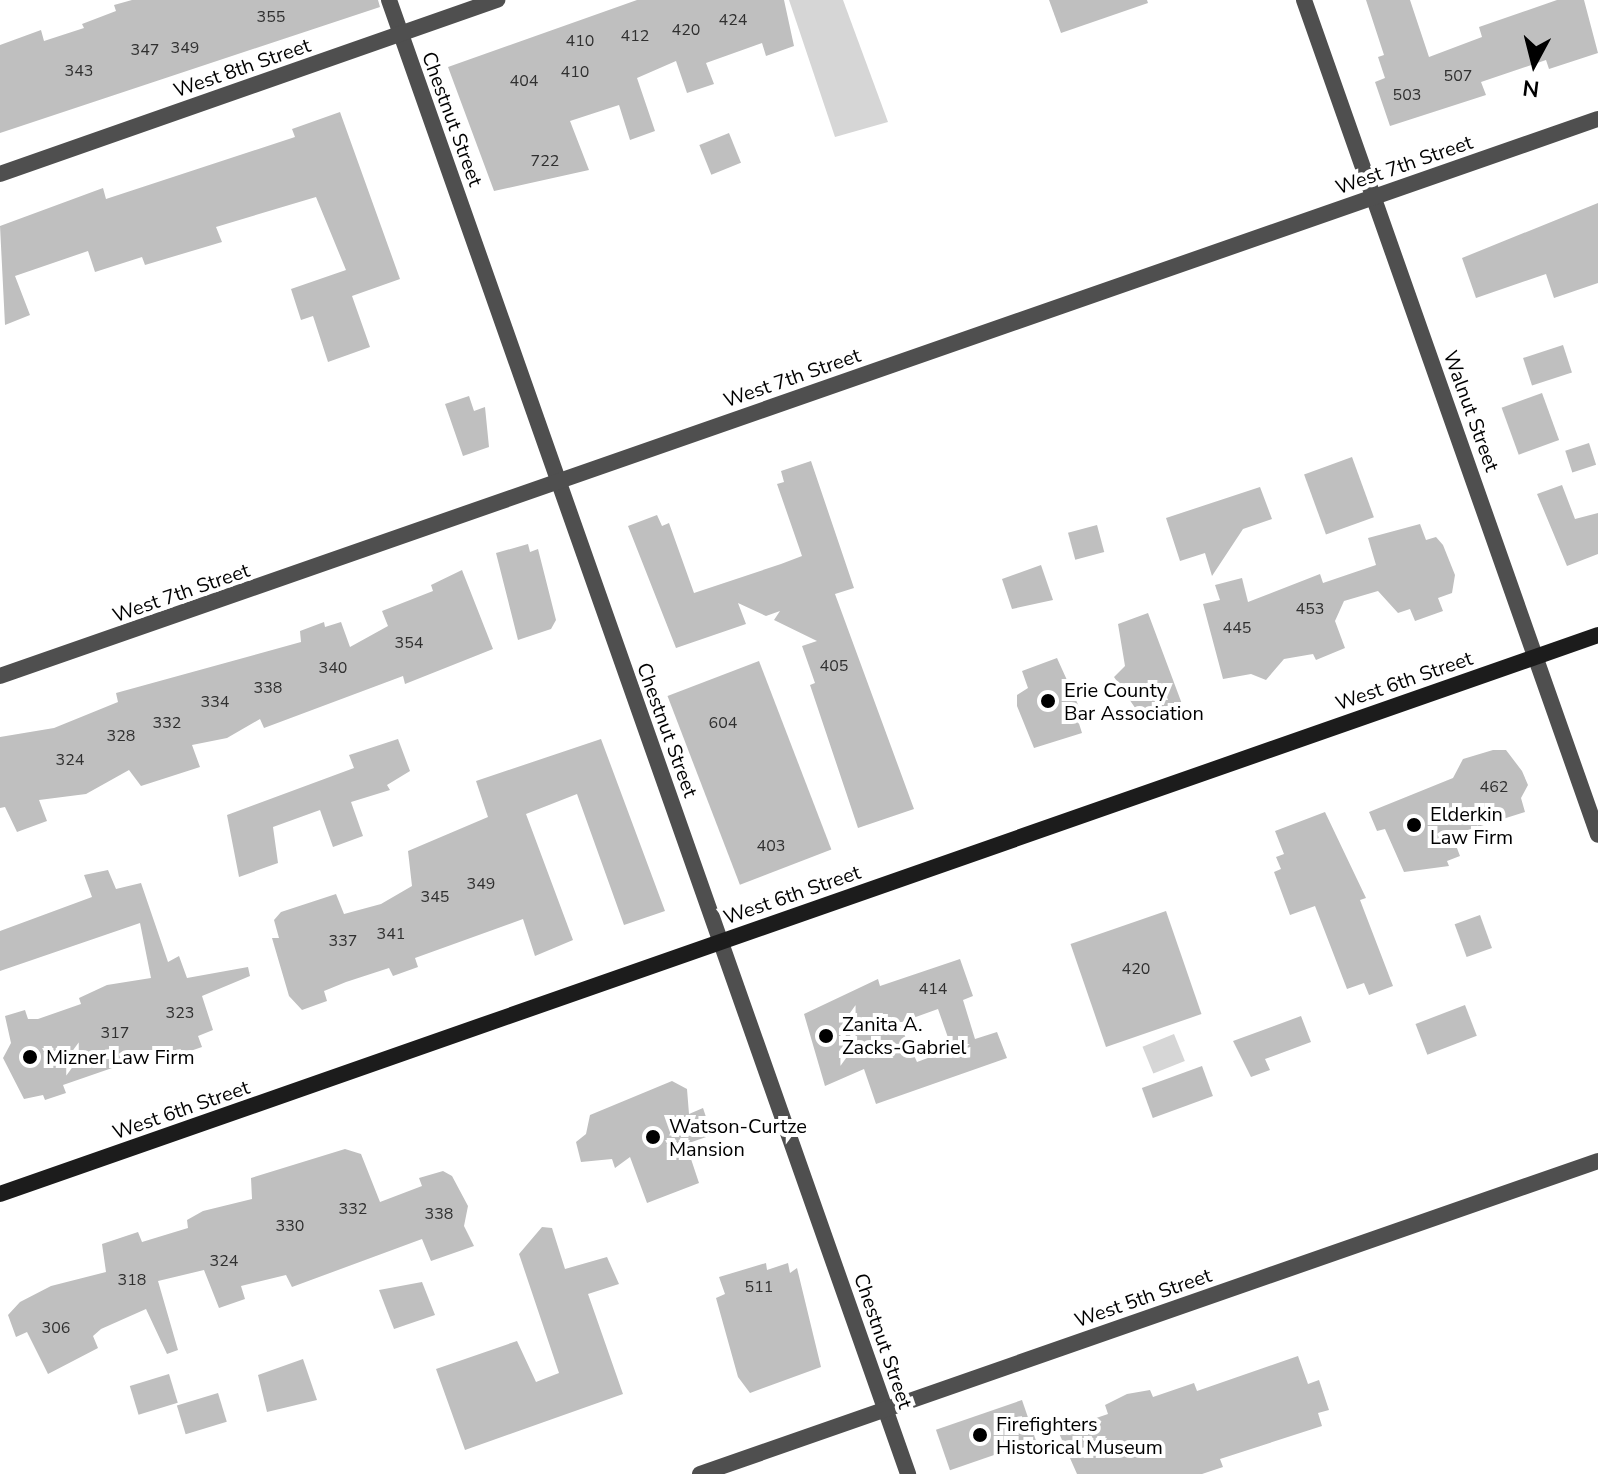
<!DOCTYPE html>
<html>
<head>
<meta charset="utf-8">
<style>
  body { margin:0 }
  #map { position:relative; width:1598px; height:1474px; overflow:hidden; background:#fff; font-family:"Nunito Sans",sans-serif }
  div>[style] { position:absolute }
  .green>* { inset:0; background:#d6d6d6; transform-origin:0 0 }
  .building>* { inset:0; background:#bfbfbf; transform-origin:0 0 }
  .minor>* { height:16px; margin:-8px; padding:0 8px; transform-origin:8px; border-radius:8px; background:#4f4f4f }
  .tertiary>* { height:16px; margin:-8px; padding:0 8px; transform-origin:8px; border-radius:8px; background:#4f4f4f }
  .secondary>* { height:16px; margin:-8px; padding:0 8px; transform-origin:8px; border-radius:8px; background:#1c1c1c }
  .dots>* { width:22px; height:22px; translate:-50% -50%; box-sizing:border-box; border:4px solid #fff; border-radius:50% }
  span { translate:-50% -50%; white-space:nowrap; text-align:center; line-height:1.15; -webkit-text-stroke:8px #fff; paint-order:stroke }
  .number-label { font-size:16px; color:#303030 }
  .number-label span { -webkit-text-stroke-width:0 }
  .street-label { font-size:20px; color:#000 }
  .poi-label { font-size:20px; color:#000 }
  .left { translate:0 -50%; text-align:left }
  .north { position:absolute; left:1494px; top:24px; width:80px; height:80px; -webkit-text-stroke:6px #fff; paint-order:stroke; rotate:187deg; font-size:22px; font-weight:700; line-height:32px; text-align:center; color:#000 }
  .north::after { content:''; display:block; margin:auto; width:28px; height:36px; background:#000; clip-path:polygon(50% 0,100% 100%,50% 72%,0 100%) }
</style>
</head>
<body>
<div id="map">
  <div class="green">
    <i style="clip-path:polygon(789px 0,843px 0,888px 122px,835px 137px)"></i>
    <i style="left:1174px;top:1034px;width:29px;height:34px;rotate:68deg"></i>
  </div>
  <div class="building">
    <i style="clip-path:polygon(132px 0,378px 0,380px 7px,0 133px,0 45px,41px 30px,44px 41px,84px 28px,82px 24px,116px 11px,114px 5px)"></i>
    <i style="clip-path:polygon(637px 0,784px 0,794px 46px,766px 56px,762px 43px,706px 63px,714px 84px,687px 93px,676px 61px,637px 78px,655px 131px,630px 140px,619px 105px,570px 121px,589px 170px,494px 191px,448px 67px)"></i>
    <i style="clip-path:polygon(1049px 0,1147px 0,1148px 3px,1061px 33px)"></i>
    <i style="clip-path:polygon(1366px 0,1410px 0,1429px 57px,1482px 37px,1479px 27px,1557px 0,1584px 0,1598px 53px,1549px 69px,1546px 60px,1481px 82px,1486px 95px,1390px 126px,1375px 82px,1385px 78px,1378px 57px,1384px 55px)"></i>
    <i style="clip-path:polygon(340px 112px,400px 279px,352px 296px,370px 347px,328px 362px,313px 316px,301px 320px,291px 289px,346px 270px,316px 197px,216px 227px,222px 242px,145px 265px,142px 257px,95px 272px,88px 251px,15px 276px,30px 315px,5px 325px,0 226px,103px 188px,106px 199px,295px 137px,292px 129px)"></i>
    <i style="left:729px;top:133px;width:32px;height:32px;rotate:68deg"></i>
    <i style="clip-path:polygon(1598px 203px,1598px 283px,1554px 298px,1546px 274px,1476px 298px,1462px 258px)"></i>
    <i style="left:1563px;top:345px;width:29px;height:42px;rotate:72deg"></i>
    <i style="left:1542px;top:393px;width:50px;height:43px;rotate:70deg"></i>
    <i style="clip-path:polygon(469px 396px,474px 411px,485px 407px,489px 447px,463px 456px,445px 404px)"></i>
    <i style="left:1589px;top:443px;width:23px;height:25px;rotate:72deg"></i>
    <i style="left:1352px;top:457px;width:64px;height:51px;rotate:70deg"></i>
    <i style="clip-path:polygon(811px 461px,854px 588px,835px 594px,914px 809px,858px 828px,810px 685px,815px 683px,802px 646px,817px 641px,774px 620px,780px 611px,766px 616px,738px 603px,746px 624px,676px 648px,628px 526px,657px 515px,662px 526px,669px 523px,694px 593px,781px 564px,802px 556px,777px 484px,784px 482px,781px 471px)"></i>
    <i style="clip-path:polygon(1562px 485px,1575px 519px,1598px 513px,1598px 554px,1567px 566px,1537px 494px)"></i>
    <i style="clip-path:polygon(1260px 487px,1272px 519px,1243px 529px,1212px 576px,1205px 553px,1180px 561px,1166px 518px)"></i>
    <i style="clip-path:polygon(1420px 524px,1426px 540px,1436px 537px,1443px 545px,1455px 575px,1452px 593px,1438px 598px,1443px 611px,1415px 621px,1410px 609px,1398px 613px,1378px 591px,1344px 601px,1335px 621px,1345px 648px,1316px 660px,1313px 654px,1284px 659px,1266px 680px,1251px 674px,1223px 679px,1203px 604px,1220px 600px,1215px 585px,1242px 578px,1248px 602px,1320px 574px,1323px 583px,1376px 565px,1368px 538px)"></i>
    <i style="left:1097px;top:525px;width:28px;height:30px;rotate:75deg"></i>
    <i style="clip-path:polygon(528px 544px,530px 552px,538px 549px,556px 620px,551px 629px,518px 640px,496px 553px)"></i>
    <i style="clip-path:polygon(1041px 565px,1053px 600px,1012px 609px,1002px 579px)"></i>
    <i style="clip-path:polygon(462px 570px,493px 649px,405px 684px,403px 676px,264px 728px,260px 719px,227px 738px,192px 745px,200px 767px,141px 786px,129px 770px,86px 794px,39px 800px,47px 821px,17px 832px,5px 807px,0 808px,0 737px,54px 728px,118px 702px,116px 693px,301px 642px,300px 631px,324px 622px,325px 627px,341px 622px,350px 647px,388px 626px,382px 611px,433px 591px,431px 585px)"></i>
    <i style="clip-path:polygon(1148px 613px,1182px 704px,1142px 718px,1114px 677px,1125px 666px,1118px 624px)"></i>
    <i style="clip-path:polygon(1057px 658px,1080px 709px,1075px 711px,1082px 733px,1034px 748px,1017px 706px,1017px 695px,1028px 688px,1022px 671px)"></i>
    <i style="left:759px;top:661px;width:202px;height:98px;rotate:69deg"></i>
    <i style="clip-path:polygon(398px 739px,410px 771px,387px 785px,390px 790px,351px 802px,363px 836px,333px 847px,320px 810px,273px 827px,278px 863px,239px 877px,227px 815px,354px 768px,349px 755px)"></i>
    <i style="clip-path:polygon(601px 739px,665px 911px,624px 925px,577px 794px,526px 814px,573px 940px,535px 956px,523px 919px,415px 958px,418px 967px,393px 976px,389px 968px,346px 982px,324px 991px,327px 1001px,302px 1010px,289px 996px,272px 938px,279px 938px,274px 920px,281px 912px,336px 894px,344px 914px,381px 904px,412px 886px,408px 851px,488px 817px,476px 781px)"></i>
    <i style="clip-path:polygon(1493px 750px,1506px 750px,1522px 771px,1528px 785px,1521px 798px,1525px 812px,1452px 835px,1460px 856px,1447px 861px,1449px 866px,1404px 872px,1385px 829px,1377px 831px,1369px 812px,1453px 778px,1463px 759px)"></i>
    <i style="clip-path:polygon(1325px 812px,1366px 898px,1360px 900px,1393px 986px,1369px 995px,1364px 983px,1347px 989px,1315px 906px,1290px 915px,1274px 872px,1281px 869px,1276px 857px,1284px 854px,1275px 831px)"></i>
    <i style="clip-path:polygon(108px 870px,116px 889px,141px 883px,168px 962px,179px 956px,187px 978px,248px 967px,250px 976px,202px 996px,213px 1030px,198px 1036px,202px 1047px,170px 1058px,167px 1049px,63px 1085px,66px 1093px,45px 1100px,43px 1095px,24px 1099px,3px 1058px,11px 1043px,5px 1016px,25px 1010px,28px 1019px,38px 1019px,81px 1004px,79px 998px,107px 985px,151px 978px,140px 923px,0 971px,0 931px,92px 897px,84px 875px)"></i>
    <i style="left:1166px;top:911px;width:109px;height:101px;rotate:71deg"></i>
    <i style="left:1480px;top:915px;width:35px;height:27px;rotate:70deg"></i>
    <i style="clip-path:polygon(evenodd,960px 959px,973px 996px,963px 1000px,975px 1039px,997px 1032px,1007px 1058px,876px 1104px,864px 1069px,825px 1086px,804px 1014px,878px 979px,880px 986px,960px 959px,938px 1009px,952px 1049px,917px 1062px,899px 1023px,938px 1009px)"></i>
    <i style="left:1465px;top:1005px;width:33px;height:53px;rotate:69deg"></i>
    <i style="clip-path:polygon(1301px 1016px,1311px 1042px,1265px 1059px,1270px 1070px,1251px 1077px,1233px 1041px)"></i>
    <i style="left:1202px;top:1066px;width:32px;height:64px;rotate:70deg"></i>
    <i style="clip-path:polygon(672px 1081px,687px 1089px,689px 1114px,703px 1108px,712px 1135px,686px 1144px,699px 1183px,647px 1203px,630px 1157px,615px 1168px,612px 1159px,581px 1162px,576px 1142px,586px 1134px,590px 1115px)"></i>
    <i style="clip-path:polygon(345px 1149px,361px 1154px,380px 1202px,422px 1186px,419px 1178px,443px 1171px,452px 1176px,468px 1206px,464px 1226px,474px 1246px,431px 1261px,422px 1239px,292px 1287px,286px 1275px,241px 1286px,245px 1299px,219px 1308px,204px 1270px,158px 1281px,178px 1350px,167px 1354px,146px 1309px,101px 1329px,93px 1336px,98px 1348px,48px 1374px,27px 1332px,16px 1337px,8px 1315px,20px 1302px,51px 1286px,106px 1272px,102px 1244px,138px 1232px,142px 1242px,188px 1228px,187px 1220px,203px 1211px,252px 1199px,251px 1178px)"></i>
    <i style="clip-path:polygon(542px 1227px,552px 1228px,565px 1269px,607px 1257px,619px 1284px,588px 1294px,623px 1394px,465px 1450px,436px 1369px,517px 1341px,536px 1382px,559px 1373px,519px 1254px)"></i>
    <i style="clip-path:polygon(766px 1263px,767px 1270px,788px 1263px,790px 1273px,797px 1268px,821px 1367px,750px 1393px,738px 1377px,716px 1298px,725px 1294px,719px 1277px)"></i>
    <i style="clip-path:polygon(422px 1282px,435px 1315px,394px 1329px,379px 1290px)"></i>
    <i style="clip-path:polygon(1298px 1356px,1308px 1384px,1319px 1380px,1329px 1410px,1318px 1413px,1322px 1426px,1220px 1459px,1223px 1467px,1202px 1474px,1077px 1474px,1058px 1431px,1108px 1414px,1105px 1405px,1127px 1394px,1150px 1390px,1153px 1397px,1194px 1383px,1197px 1391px)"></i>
    <i style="clip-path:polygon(303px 1359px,317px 1400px,267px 1412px,258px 1375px)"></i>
    <i style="left:169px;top:1374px;width:30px;height:41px;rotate:73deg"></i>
    <i style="left:218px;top:1393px;width:30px;height:43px;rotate:73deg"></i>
    <i style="left:1022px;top:1400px;width:43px;height:91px;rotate:71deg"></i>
  </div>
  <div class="minor">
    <i style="left:389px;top:0;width:1563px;rotate:70.6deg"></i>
    <i style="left:1304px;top:0;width:885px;rotate:70.6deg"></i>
    <i style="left:0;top:676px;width:1692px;rotate:-19.22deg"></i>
    <i style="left:700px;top:1474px;width:951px;rotate:-19.22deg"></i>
  </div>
  <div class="tertiary">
    <i style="left:0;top:174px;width:527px;rotate:-19.3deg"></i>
  </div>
  <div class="secondary">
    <i style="left:0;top:1194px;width:1693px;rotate:-19.28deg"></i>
  </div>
  <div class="dots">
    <i style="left:1048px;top:701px;background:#000"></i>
    <i style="left:1414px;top:825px;background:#000"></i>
    <i style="left:826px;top:1036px;background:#000"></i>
    <i style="left:30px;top:1057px;background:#000"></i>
    <i style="left:653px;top:1137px;background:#000"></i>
    <i style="left:980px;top:1435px;background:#000"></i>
  </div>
  <div class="number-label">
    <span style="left:271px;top:17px">355</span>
    <span style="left:733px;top:20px">424</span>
    <span style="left:686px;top:30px">420</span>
    <span style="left:635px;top:36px">412</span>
    <span style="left:580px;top:41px">410</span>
    <span style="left:185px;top:48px">349</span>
    <span style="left:145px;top:50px">347</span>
    <span style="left:79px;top:71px">343</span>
    <span style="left:575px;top:72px">410</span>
    <span style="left:1458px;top:76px">507</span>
    <span style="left:524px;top:81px">404</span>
    <span style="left:1407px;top:95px">503</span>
    <span style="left:545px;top:161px">722</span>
    <span style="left:1310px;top:609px">453</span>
    <span style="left:1237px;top:628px">445</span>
    <span style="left:409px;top:643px">354</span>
    <span style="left:834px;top:666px">405</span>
    <span style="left:333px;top:668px">340</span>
    <span style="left:268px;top:688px">338</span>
    <span style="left:215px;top:702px">334</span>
    <span style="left:167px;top:723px">332</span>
    <span style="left:723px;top:723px">604</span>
    <span style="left:121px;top:736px">328</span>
    <span style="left:70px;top:760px">324</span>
    <span style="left:1494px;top:787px">462</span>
    <span style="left:771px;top:846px">403</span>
    <span style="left:481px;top:884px">349</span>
    <span style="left:435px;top:897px">345</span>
    <span style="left:391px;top:934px">341</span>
    <span style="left:343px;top:941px">337</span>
    <span style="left:1136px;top:969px">420</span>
    <span style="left:933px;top:989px">414</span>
    <span style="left:180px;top:1013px">323</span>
    <span style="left:115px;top:1033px">317</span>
    <span style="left:353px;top:1209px">332</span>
    <span style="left:439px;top:1214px">338</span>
    <span style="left:290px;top:1226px">330</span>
    <span style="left:224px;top:1261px">324</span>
    <span style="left:132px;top:1280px">318</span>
    <span style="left:759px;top:1287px">511</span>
    <span style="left:56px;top:1328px">306</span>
  </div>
  <div class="street-label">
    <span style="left:242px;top:68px;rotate:-19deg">West 8th Street</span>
    <span style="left:452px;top:119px;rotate:70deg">Chestnut Street</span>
    <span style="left:1404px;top:165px;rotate:-19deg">West 7th Street</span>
    <span style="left:792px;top:378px;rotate:-19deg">West 7th Street</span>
    <span style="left:1471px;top:411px;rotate:70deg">Walnut Street</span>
    <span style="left:181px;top:593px;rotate:-19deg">West 7th Street</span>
    <span style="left:1404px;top:681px;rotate:-19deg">West 6th Street</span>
    <span style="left:667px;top:730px;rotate:70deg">Chestnut Street</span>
    <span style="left:792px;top:895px;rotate:-19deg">West 6th Street</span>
    <span style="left:181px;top:1110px;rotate:-19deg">West 6th Street</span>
    <span style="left:1143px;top:1298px;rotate:-19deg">West 5th Street</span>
    <span style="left:883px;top:1341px;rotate:71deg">Chestnut Street</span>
  </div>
  <div class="poi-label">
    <span class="left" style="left:1064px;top:702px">Erie County<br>Bar Association</span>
    <span class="left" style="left:1430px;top:826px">Elderkin<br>Law Firm</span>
    <span class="left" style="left:842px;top:1036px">Zanita A.<br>Zacks-Gabriel</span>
    <span class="left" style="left:46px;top:1057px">Mizner Law Firm</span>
    <span class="left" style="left:669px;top:1138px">Watson-Curtze<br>Mansion</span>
    <span class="left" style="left:996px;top:1436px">Firefighters<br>Historical Museum</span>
  </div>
  <div class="north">N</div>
</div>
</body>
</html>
